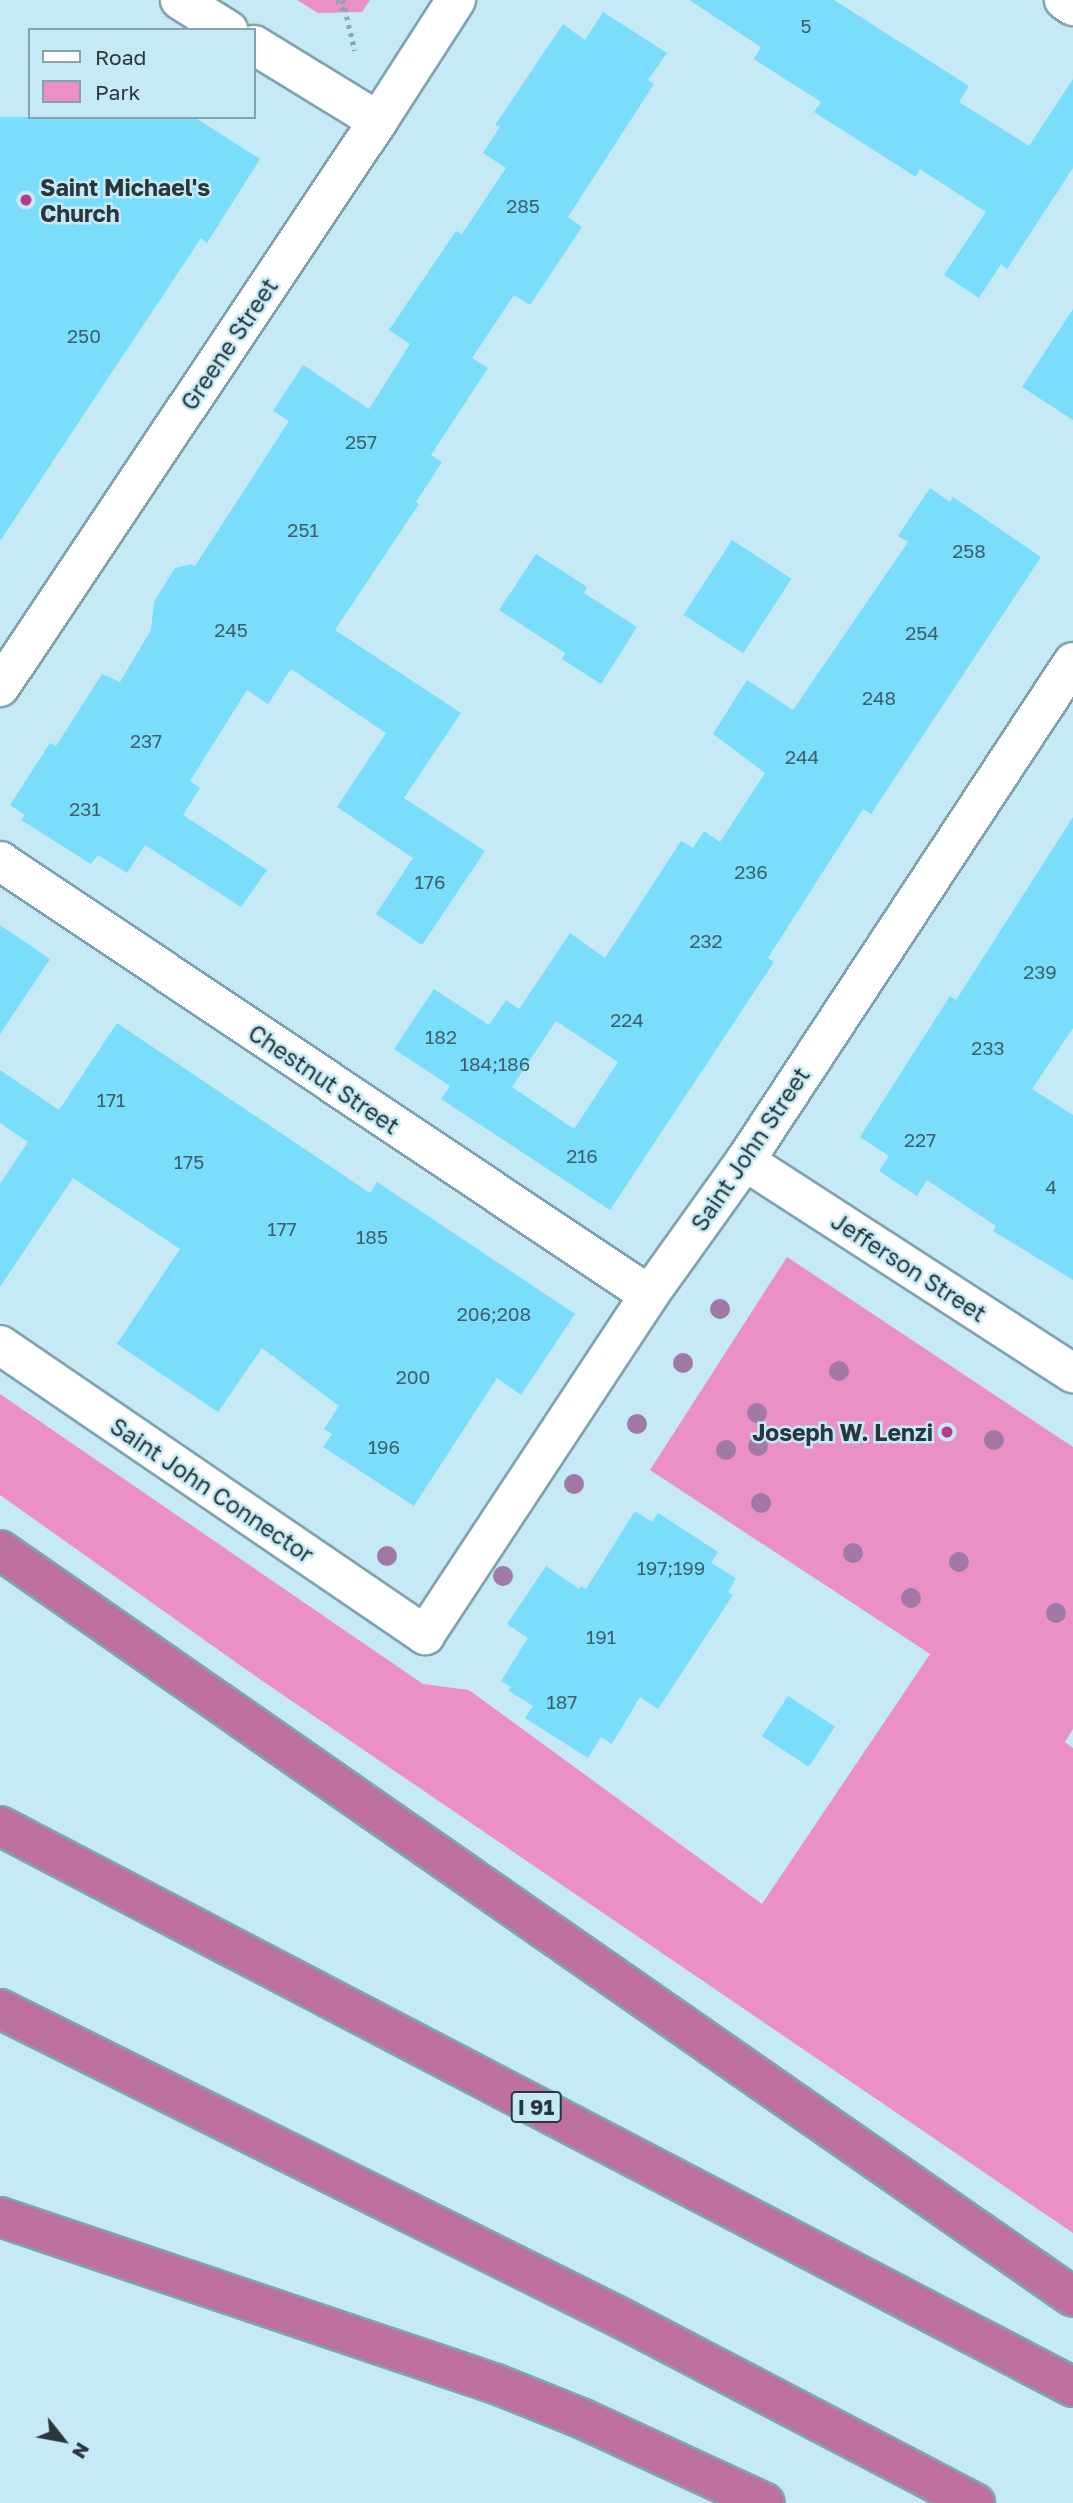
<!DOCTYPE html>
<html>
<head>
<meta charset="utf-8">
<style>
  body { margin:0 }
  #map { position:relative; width:1073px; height:2503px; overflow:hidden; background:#c5eaf6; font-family:"Golos Text",sans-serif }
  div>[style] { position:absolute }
  .green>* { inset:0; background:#ea90c5 }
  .building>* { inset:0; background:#79ddfb; transform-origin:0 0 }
  .path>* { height:4.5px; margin-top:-2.25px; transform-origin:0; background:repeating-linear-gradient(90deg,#89a5ae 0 3.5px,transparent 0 8.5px) }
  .roads { filter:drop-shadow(2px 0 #80a3ae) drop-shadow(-2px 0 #80a3ae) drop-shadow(0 2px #80a3ae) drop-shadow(0 -2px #80a3ae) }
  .street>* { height:38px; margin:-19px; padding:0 19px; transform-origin:19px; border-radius:19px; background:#fff }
  .highway>* { height:38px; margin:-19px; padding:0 19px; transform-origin:19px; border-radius:19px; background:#be719f }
  .trees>* { width:20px; height:20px; margin:-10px; border-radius:50%; background:#a279a6 }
  .dots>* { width:19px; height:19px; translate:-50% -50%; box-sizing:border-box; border:4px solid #c5eaf6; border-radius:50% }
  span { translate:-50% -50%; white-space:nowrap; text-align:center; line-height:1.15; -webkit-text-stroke:5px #c5eaf6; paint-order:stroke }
  .number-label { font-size:19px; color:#3d606c }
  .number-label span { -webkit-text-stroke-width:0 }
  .shield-label span { padding:2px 5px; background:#c5eaf6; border:2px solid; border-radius:5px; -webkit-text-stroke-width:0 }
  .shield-label { font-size:21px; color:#29373c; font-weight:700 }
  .poi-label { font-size:23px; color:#29373c; font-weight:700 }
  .left { translate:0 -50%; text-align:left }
  .right { translate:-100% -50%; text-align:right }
  .street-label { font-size:23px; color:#29373c }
  .legend { position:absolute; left:28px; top:28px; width:228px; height:91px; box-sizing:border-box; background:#c5eaf6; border:2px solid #87a2ac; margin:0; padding:9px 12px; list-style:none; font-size:21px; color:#29373c }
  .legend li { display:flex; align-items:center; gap:14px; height:35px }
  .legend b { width:35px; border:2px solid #87a2ac }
  .north { position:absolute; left:28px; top:2405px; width:70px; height:70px; -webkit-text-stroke:5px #c5eaf6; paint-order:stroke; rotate:121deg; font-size:19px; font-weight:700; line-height:28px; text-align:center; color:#29373c }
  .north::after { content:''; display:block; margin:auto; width:24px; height:32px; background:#29373c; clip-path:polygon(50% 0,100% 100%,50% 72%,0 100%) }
</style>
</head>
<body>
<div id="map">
  <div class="green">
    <i style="clip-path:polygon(297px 0,370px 0,362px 12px,318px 13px)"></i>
    <i style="clip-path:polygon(787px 1257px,1073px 1447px,1073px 1729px,1065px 1742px,1073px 1748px,1073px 2233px,261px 1680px,0 1495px,0 1394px,423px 1684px,469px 1690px,762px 1904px,930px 1654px,650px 1470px)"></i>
  </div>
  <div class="building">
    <i style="clip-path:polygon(689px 0,834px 0,969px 86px,959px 102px,1029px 146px,1073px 79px,1073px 168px,1007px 269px,1001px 264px,979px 298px,944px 275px,986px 212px,920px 169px,916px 177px,814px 112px,821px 102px,754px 59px,761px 47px)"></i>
    <i style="clip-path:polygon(603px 12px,667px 53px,648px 80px,654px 84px,568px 217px,582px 227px,530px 305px,514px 295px,472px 358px,488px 368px,431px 455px,442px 462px,416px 502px,419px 504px,335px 630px,461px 713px,404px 798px,485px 851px,422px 945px,376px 914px,413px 858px,337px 807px,386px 733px,291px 669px,268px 704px,247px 690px,190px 781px,200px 788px,183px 815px,267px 870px,241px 907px,145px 845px,127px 873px,98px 855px,91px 864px,21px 820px,25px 815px,10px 805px,50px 743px,56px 746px,102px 674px,120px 682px,151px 630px,154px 602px,175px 568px,191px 564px,195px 566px,289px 421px,273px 411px,303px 365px,369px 409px,410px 344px,389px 330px,456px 231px,462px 234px,506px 168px,483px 153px,500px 127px,495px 125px,563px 24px,585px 40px)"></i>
    <i style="clip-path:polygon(0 117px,194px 117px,260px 159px,207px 243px,201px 238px,0 541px)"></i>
    <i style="clip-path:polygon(1073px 309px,1073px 420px,1022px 387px)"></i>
    <i style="clip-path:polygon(evenodd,930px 488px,950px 502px,953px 497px,1041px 557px,871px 814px,863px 809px,768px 958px,774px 962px,610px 1210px,441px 1099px,450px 1086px,394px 1049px,434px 989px,489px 1025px,506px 1000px,519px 1009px,570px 933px,605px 958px,681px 841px,693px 848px,704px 831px,720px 842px,765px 773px,713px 734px,747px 680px,793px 710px,908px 542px,898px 536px,930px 488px,556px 1021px,618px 1062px,574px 1129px,512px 1087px,556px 1021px)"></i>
    <i style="left:732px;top:540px;width:71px;height:89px;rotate:33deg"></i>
    <i style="clip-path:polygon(536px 554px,587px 587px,584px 593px,637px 627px,601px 684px,562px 659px,565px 653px,499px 610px)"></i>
    <i style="clip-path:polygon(1073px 817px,1073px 1028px,1032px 1089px,1073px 1115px,1073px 1280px,993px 1231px,996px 1226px,927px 1180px,917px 1196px,879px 1171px,889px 1156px,860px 1137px,950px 996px,956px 1000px)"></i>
    <i style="clip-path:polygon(0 925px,50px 959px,0 1034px)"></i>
    <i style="clip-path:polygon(117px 1023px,370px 1193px,377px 1182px,575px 1314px,521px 1395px,497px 1378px,414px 1506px,323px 1447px,332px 1434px,324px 1429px,339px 1406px,262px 1348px,218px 1412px,117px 1344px,180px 1249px,73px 1178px,0 1287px,0 1184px,28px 1142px,0 1123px,0 1070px,59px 1110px)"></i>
    <i style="clip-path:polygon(635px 1511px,652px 1522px,658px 1513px,718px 1552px,711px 1563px,736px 1578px,728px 1592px,733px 1595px,658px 1709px,640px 1697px,612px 1744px,601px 1737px,588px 1758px,525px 1718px,533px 1706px,509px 1691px,511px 1687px,501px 1681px,528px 1638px,507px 1624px,546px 1566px,579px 1589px,581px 1586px,586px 1589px)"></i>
    <i style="left:788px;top:1696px;width:56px;height:48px;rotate:33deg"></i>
  </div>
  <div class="path">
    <i style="left:337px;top:0;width:12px;rotate:55deg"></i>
    <i style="left:343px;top:0;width:52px;rotate:76.8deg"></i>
  </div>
  <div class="roads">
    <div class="street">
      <i style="left:180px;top:0;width:57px;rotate:32deg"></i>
      <i style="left:1064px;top:0;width:11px;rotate:34deg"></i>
      <i style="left:254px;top:45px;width:145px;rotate:31.5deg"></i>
      <i style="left:0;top:687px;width:681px;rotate:-56.26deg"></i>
      <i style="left:378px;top:121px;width:144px;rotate:-57.2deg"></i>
      <i style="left:0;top:861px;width:781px;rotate:33.77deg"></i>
      <i style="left:745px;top:1161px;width:391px;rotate:32.9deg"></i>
      <i style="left:0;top:1345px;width:515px;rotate:34.31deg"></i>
      <i style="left:425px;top:1635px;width:407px;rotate:-56.6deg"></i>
      <i style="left:649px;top:1295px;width:165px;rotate:-54.4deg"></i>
      <i style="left:745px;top:1161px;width:597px;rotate:-56.68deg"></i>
    </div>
    <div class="highway">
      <i style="left:0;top:1550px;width:1307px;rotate:34.84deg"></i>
      <i style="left:0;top:1826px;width:1211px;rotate:27.6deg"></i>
      <i style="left:0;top:2009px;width:689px;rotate:26.45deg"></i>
      <i style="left:617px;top:2316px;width:404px;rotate:27.6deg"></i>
      <i style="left:0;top:2217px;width:523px;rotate:18.61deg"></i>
      <i style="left:496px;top:2384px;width:94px;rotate:21.9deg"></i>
      <i style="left:583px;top:2419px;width:200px;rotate:24.8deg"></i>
    </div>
  </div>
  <div class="trees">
    <i style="left:720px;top:1309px"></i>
    <i style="left:683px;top:1363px"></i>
    <i style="left:839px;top:1371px"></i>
    <i style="left:757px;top:1413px"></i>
    <i style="left:637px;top:1424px"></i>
    <i style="left:994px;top:1440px"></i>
    <i style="left:758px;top:1446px"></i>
    <i style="left:726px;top:1450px"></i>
    <i style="left:574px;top:1484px"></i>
    <i style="left:761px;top:1503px"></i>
    <i style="left:853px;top:1553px"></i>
    <i style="left:387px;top:1556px"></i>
    <i style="left:959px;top:1562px"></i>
    <i style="left:503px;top:1576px"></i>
    <i style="left:911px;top:1598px"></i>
    <i style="left:1056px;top:1613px"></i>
  </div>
  <div class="dots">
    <i style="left:26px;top:200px;background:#b53a8c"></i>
    <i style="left:947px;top:1432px;background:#b53a8c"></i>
  </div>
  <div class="number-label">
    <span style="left:806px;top:26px">5</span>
    <span style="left:523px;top:206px">285</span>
    <span style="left:84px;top:336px">250</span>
    <span style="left:361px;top:442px">257</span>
    <span style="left:303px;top:530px">251</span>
    <span style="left:969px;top:551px">258</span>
    <span style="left:231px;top:630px">245</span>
    <span style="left:922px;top:633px">254</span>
    <span style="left:879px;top:698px">248</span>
    <span style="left:146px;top:741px">237</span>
    <span style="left:802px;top:757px">244</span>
    <span style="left:85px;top:809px">231</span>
    <span style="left:751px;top:872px">236</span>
    <span style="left:430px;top:882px">176</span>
    <span style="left:706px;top:941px">232</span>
    <span style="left:1040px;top:972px">239</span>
    <span style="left:627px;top:1020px">224</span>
    <span style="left:441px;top:1037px">182</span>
    <span style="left:988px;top:1048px">233</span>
    <span style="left:495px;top:1064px">184;186</span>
    <span style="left:111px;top:1100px">171</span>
    <span style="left:920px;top:1140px">227</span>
    <span style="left:582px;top:1156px">216</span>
    <span style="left:189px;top:1162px">175</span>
    <span style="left:1051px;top:1187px">4</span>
    <span style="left:282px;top:1229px">177</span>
    <span style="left:372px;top:1237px">185</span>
    <span style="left:494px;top:1314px">206;208</span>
    <span style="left:413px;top:1377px">200</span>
    <span style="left:384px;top:1447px">196</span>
    <span style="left:671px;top:1568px">197;199</span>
    <span style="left:601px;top:1637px">191</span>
    <span style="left:562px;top:1702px">187</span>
  </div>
  <div class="shield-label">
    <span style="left:536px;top:2107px">I 91</span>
  </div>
  <div class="poi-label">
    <span class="left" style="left:40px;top:200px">Saint Michael's<br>Church</span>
    <span class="right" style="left:933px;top:1432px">Joseph W. Lenzi</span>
  </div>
  <div class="street-label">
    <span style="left:229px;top:344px;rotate:-56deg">Greene Street</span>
    <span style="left:324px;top:1079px;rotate:34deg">Chestnut Street</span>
    <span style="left:750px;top:1149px;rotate:-56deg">Saint John Street</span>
    <span style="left:909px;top:1267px;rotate:33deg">Jefferson Street</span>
    <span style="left:212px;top:1490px;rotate:34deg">Saint John Connector</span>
  </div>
  <ul class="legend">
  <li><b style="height:9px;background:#fff"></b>Road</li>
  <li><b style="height:19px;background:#ea90c5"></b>Park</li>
  </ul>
  <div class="north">N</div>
</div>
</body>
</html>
